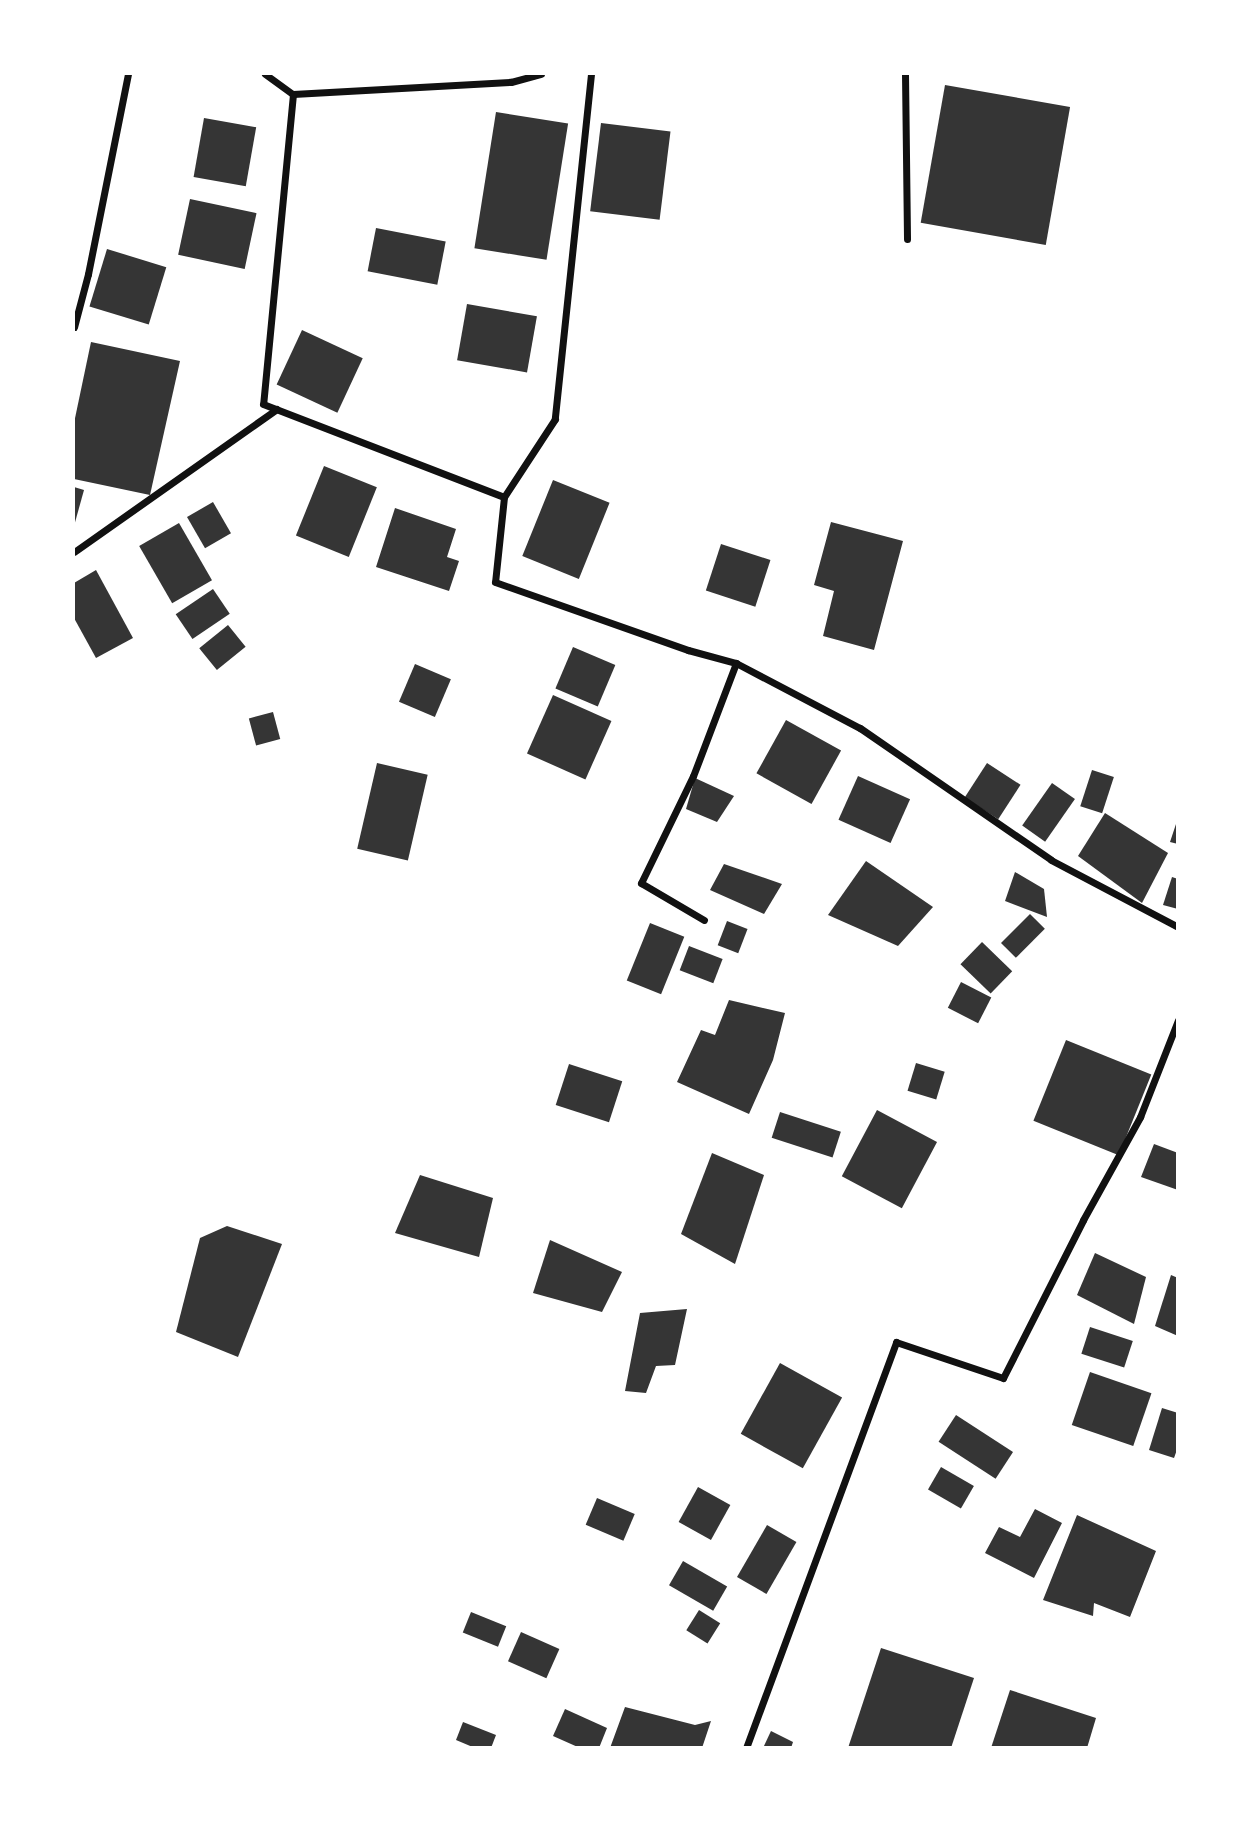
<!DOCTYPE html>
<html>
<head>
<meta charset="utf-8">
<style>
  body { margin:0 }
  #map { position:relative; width:1251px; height:1821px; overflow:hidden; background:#fff; font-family:"Roboto Condensed",sans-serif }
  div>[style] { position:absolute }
  .building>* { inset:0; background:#353535; transform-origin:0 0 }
  .minor>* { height:7px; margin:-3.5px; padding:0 3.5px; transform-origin:3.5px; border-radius:3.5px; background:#111 }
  span { translate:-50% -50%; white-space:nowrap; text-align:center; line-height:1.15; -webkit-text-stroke:6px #fff; paint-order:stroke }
  .frame { position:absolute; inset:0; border:75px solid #fff; pointer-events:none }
</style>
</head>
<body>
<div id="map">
  <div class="building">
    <i style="left:945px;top:85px;width:127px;height:140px;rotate:10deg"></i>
    <i style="left:496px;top:112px;width:73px;height:138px;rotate:9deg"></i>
    <i style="left:204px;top:118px;width:53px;height:60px;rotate:10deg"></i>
    <i style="left:601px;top:123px;width:70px;height:89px;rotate:7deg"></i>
    <i style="left:190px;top:199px;width:68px;height:57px;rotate:12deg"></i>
    <i style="left:376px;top:228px;width:71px;height:44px;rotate:11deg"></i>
    <i style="left:107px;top:249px;width:62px;height:60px;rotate:17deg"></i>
    <i style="left:467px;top:304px;width:71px;height:57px;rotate:10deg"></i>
    <i style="left:302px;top:330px;width:67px;height:60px;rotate:25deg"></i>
    <i style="clip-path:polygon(91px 342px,180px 361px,150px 495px,74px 479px,74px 423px)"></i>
    <i style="left:324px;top:466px;width:57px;height:75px;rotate:22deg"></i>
    <i style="left:553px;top:480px;width:61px;height:82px;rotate:22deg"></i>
    <i style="clip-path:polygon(74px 487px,84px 490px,74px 526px)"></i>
    <i style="left:213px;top:502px;width:36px;height:30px;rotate:60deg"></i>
    <i style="clip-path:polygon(395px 508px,456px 529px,447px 557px,459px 561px,449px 591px,376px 567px)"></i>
    <i style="clip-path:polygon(831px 522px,903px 541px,874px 650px,823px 636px,834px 591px,814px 585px)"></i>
    <i style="left:179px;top:523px;width:66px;height:46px;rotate:60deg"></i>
    <i style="left:721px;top:544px;width:52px;height:49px;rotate:18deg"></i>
    <i style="clip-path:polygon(96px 570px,133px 638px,96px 658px,74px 618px,74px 583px)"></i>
    <i style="left:213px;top:589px;width:30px;height:45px;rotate:56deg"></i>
    <i style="left:228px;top:625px;width:28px;height:37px;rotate:51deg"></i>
    <i style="left:573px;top:647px;width:46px;height:45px;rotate:23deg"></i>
    <i style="left:415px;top:664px;width:39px;height:41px;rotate:23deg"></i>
    <i style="left:553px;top:695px;width:64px;height:64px;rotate:24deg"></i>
    <i style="left:273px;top:712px;width:28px;height:25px;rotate:75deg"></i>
    <i style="left:786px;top:720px;width:63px;height:61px;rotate:29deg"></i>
    <i style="left:377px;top:763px;width:52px;height:88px;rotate:13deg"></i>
    <i style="left:987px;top:763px;width:40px;height:41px;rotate:33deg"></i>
    <i style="left:1092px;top:770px;width:23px;height:38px;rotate:18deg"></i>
    <i style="left:858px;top:776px;width:57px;height:48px;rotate:24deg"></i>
    <i style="clip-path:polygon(695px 778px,734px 796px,717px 822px,686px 809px)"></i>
    <i style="left:1052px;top:783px;width:28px;height:52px;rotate:35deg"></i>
    <i style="clip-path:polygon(1105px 813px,1168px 853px,1142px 903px,1078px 856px)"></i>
    <i style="clip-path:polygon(1178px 818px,1178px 844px,1170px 842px)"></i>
    <i style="clip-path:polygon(866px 861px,933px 907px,898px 946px,828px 915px)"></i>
    <i style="clip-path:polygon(724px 864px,782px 884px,764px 914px,710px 890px)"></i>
    <i style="clip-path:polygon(1015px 872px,1044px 889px,1047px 917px,1005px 901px)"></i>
    <i style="clip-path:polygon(1172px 877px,1178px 879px,1178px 909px,1163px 905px)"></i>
    <i style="left:1030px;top:914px;width:21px;height:41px;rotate:45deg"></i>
    <i style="left:727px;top:921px;width:22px;height:26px;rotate:21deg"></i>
    <i style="left:650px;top:923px;width:37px;height:62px;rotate:22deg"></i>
    <i style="left:982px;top:942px;width:42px;height:31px;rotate:44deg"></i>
    <i style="left:689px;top:946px;width:36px;height:26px;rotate:21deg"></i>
    <i style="left:961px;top:982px;width:34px;height:29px;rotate:27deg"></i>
    <i style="clip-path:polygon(729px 1000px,785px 1013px,773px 1060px,749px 1114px,677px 1082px,701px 1030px,715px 1035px)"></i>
    <i style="left:1066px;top:1040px;width:92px;height:87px;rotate:22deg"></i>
    <i style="left:916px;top:1063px;width:30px;height:29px;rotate:17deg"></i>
    <i style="left:569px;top:1064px;width:56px;height:43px;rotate:18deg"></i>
    <i style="left:877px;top:1110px;width:68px;height:75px;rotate:28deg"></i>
    <i style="left:780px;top:1112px;width:64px;height:27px;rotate:18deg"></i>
    <i style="clip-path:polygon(1154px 1144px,1178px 1153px,1178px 1190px,1141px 1177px)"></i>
    <i style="clip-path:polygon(712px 1153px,764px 1175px,735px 1264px,681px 1234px)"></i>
    <i style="clip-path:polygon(420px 1175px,493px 1198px,479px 1257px,395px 1233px)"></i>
    <i style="clip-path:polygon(227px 1226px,282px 1244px,238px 1357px,176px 1332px,200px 1238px)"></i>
    <i style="clip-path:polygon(550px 1240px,622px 1272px,602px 1312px,533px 1293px)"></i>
    <i style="clip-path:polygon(1095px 1253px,1146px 1277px,1134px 1324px,1077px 1295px)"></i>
    <i style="clip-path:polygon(1171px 1275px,1178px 1278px,1178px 1336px,1155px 1326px)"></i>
    <i style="clip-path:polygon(687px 1309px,675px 1365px,656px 1366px,646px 1393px,625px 1391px,640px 1313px)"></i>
    <i style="left:1090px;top:1327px;width:45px;height:28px;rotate:18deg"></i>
    <i style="left:780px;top:1363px;width:71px;height:81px;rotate:29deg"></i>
    <i style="left:1090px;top:1372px;width:65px;height:56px;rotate:19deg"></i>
    <i style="clip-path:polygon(1162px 1408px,1178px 1413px,1178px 1447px,1174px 1458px,1149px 1450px)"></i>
    <i style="left:956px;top:1415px;width:68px;height:32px;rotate:33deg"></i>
    <i style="left:941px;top:1467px;width:38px;height:26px;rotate:30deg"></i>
    <i style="left:698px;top:1487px;width:37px;height:40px;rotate:29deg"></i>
    <i style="left:597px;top:1498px;width:41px;height:29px;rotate:23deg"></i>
    <i style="clip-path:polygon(1035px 1509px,1062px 1523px,1034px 1578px,985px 1553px,999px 1527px,1020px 1537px)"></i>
    <i style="clip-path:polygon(1077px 1515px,1156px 1551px,1130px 1617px,1094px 1603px,1093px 1616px,1043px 1600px)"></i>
    <i style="left:767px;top:1525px;width:34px;height:60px;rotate:30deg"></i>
    <i style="left:683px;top:1561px;width:51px;height:28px;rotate:30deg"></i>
    <i style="left:699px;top:1610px;width:25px;height:24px;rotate:32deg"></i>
    <i style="left:471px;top:1612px;width:38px;height:22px;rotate:22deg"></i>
    <i style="left:521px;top:1632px;width:42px;height:32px;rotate:24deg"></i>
    <i style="clip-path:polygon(881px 1648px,974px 1678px,951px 1748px,848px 1748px)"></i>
    <i style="clip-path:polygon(1010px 1690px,1096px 1718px,1087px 1748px,991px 1748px)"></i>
    <i style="clip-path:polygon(625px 1707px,695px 1725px,711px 1721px,702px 1748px,610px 1748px)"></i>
    <i style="clip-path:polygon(565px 1709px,607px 1728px,599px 1748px,580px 1748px,553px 1736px)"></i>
    <i style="clip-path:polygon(463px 1722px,496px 1735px,491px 1748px,475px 1748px,456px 1740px)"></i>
    <i style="clip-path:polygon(771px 1731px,793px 1742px,791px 1748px,763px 1748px)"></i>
  </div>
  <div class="minor">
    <i style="left:265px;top:74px;width:34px;rotate:36deg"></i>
    <i style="left:293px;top:94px;width:218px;rotate:-3.2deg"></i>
    <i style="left:511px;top:82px;width:31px;rotate:-15deg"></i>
    <i style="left:591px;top:74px;width:347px;rotate:96deg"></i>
    <i style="left:555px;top:419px;width:93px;rotate:123.2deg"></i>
    <i style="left:504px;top:497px;width:85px;rotate:96deg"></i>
    <i style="left:495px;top:582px;width:205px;rotate:19.4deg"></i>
    <i style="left:688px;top:650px;width:50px;rotate:15.2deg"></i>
    <i style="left:736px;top:663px;width:121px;rotate:110.8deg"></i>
    <i style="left:693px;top:776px;width:119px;rotate:115.9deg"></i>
    <i style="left:641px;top:883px;width:73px;rotate:30.4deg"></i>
    <i style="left:905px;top:74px;width:165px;rotate:89.3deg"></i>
    <i style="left:293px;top:94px;width:311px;rotate:95.5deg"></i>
    <i style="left:263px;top:404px;width:258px;rotate:21.1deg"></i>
    <i style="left:74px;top:327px;width:55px;rotate:-75.2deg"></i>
    <i style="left:88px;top:274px;width:204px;rotate:-78.7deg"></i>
    <i style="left:74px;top:552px;width:248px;rotate:-35.2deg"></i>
    <i style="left:736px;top:663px;width:140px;rotate:27.7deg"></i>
    <i style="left:860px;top:728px;width:232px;rotate:34.6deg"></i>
    <i style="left:1051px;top:860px;width:144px;rotate:27.8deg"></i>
    <i style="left:746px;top:1748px;width:433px;rotate:-69.7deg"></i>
    <i style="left:896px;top:1342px;width:113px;rotate:18.6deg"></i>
    <i style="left:1003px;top:1378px;width:177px;rotate:-63.1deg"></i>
    <i style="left:1083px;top:1220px;width:118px;rotate:-61deg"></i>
    <i style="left:1140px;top:1117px;width:104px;rotate:-68.6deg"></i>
  </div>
  <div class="frame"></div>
</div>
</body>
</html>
